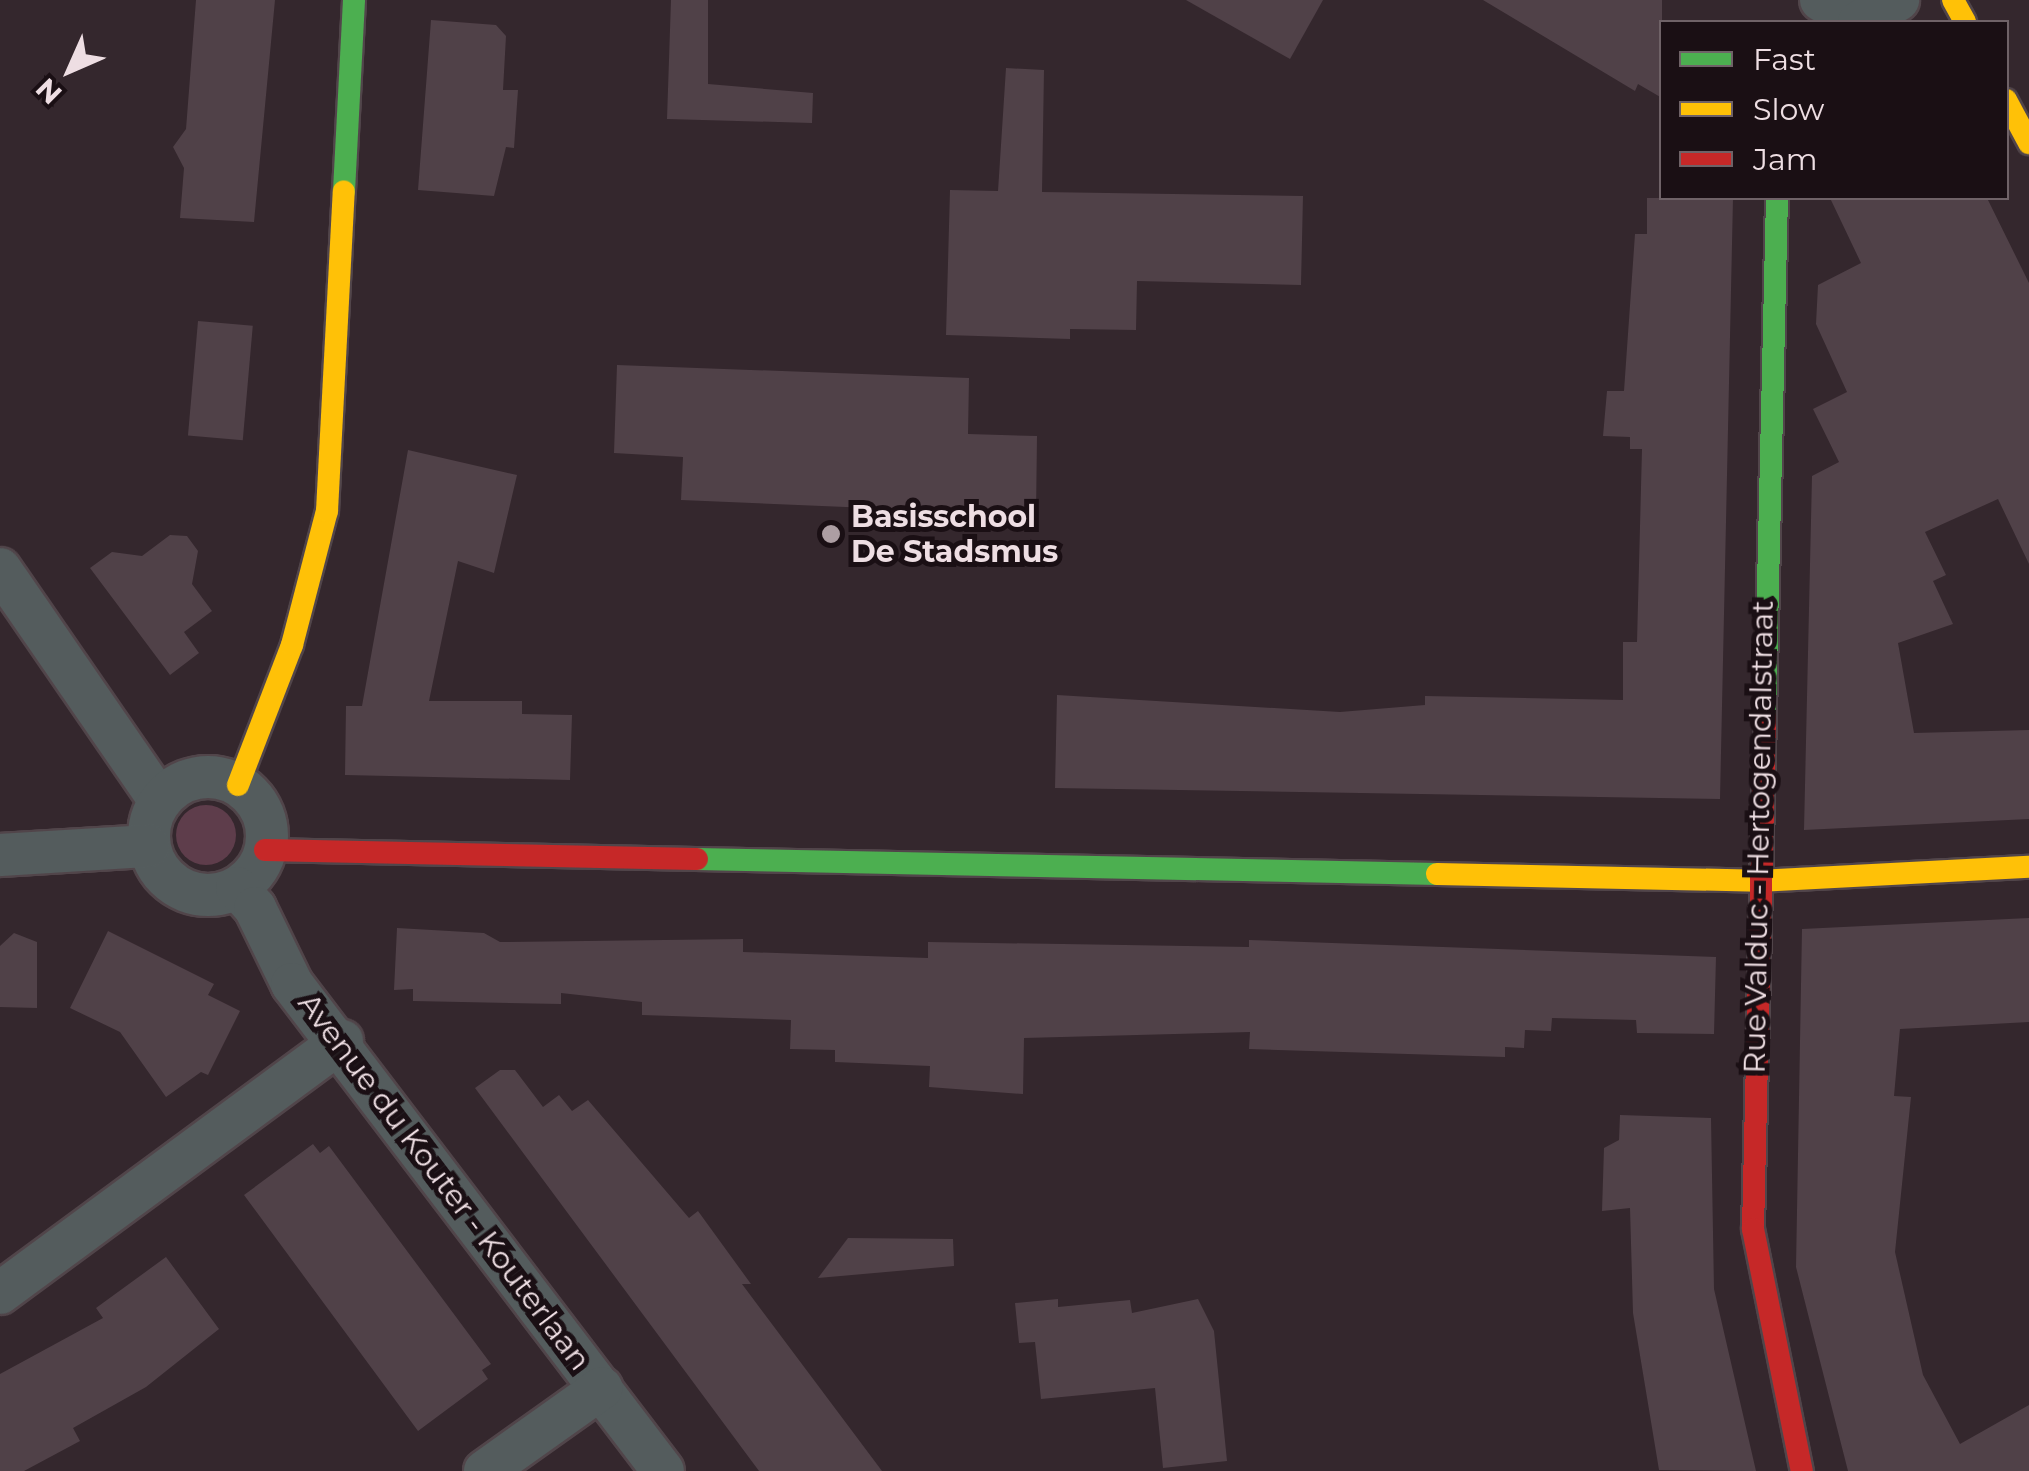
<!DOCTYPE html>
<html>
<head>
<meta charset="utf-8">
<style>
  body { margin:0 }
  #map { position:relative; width:2029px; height:1471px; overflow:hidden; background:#34272d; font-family:Montserrat,sans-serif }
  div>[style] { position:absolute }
  .green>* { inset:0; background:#5e3d4b }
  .round { border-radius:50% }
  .building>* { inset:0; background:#504148; transform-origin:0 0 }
  .roads { filter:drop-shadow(2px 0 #51454a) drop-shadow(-2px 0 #51454a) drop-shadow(0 2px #51454a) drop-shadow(0 -2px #51454a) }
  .street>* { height:42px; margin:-21px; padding:0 21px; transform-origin:21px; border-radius:21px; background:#545c5d }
  .street>.ring { margin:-21px; padding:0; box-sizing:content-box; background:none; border:42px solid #545c5d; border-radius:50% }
  .fast>* { height:22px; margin:-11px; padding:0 11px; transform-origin:11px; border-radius:11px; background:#4caf50 }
  .slow>* { height:22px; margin:-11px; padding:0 11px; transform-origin:11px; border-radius:11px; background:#ffc107 }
  .jam>* { height:22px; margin:-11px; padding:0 11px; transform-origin:11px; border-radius:11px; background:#c62828 }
  .dots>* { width:28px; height:28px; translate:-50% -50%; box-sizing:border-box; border:5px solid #1a0f14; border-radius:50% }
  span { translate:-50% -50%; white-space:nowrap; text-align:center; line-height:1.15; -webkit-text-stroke:10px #1a0f14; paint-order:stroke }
  .poi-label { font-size:30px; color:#eedee3; font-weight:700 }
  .left { translate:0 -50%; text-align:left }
  .street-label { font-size:30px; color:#eedee3 }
  .legend { position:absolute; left:1659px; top:20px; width:350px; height:180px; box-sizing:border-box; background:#1a0f14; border:2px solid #6f6267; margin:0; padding:12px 18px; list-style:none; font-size:30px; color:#eedee3 }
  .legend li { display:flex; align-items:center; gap:20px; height:50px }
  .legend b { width:50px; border:2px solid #6f6267 }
  .north { position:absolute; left:20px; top:20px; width:100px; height:100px; -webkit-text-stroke:8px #1a0f14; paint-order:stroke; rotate:225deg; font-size:28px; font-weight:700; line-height:40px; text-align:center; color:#eedee3 }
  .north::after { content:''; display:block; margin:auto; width:35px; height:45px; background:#eedee3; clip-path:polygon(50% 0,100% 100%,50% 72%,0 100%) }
</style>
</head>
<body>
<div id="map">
  <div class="green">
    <i class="round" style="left:176px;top:805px;width:60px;height:60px"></i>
  </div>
  <div class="building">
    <i style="clip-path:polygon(196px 0,275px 0,254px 222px,180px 218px,184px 168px,173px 147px,186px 129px)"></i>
    <i style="clip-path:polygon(671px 0,708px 0,708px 84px,813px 93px,812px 123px,667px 119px)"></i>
    <i style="clip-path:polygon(1186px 0,1323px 0,1290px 59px)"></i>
    <i style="clip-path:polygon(1483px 0,1662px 0,1662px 98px,1638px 84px,1635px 91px)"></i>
    <i style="clip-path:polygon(431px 20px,496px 25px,506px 36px,503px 90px,518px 90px,514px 148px,506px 147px,494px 196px,418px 190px)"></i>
    <i style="clip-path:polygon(1006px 68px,1044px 70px,1042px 192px,1303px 196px,1301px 285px,1137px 281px,1136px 330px,1070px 329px,1070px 339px,946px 335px,950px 190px,998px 191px)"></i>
    <i style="clip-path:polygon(1647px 198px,1733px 198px,1720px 799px,1055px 788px,1057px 695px,1340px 712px,1425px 705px,1425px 696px,1623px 700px,1623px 642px,1637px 642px,1642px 449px,1630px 449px,1630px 437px,1603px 436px,1607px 391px,1624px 391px,1635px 234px,1647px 234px)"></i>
    <i style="clip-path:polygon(1830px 198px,1987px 198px,2029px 283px,2029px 564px,1998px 499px,1925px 532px,1946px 575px,1933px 581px,1953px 624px,1898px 643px,1914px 733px,2029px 730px,2029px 819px,1804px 830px,1812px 476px,1839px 462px,1813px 409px,1847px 392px,1816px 324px,1818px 285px,1861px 263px)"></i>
    <i style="left:198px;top:321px;width:55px;height:115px;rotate:5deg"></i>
    <i style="clip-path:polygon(617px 365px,969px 378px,968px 434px,1037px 436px,1036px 515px,681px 500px,683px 457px,614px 453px)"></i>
    <i style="clip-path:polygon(408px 450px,517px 475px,494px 573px,458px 561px,429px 701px,522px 701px,522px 714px,572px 715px,570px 780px,345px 775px,346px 706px,362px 706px)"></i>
    <i style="clip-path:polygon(170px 535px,187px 536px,198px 551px,192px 584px,212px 611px,184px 632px,199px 653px,170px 675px,90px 568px,112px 552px,142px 556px)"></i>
    <i style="clip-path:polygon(2029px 918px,2029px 1022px,1900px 1029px,1894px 1096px,1911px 1097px,1895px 1252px,1923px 1375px,1960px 1444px,2029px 1405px,2029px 1471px,1848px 1471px,1796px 1267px,1802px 929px)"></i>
    <i style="clip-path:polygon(397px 928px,484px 933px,500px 942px,743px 939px,743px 952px,928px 958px,928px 942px,1249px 947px,1249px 940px,1716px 957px,1714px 1034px,1637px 1033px,1636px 1020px,1552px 1018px,1551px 1031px,1525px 1030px,1524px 1048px,1505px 1047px,1505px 1057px,1249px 1049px,1250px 1032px,1024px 1038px,1023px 1094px,929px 1087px,930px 1066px,835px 1062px,835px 1050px,790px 1049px,791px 1020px,642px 1015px,642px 1002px,561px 993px,561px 1004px,413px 1001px,413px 989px,394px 990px)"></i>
    <i style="clip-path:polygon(108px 931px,214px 984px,208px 995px,240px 1011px,208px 1075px,201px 1072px,166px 1097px,120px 1032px,70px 1008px)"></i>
    <i style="clip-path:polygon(14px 933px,37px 942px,37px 1008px,0 1007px,0 946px)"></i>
    <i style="clip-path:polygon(500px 1070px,515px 1070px,543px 1107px,559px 1095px,572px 1111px,588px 1100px,689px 1218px,698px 1211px,751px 1284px,742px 1284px,882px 1471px,759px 1471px,475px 1088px)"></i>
    <i style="clip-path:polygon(1620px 1115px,1711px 1118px,1714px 1289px,1756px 1471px,1659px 1470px,1633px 1313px,1630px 1208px,1602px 1211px,1604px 1148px,1619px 1140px)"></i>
    <i style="clip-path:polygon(313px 1144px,320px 1153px,329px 1146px,491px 1364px,482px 1370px,488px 1379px,418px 1431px,244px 1195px)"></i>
    <i style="clip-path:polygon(848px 1238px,953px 1239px,954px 1266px,818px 1278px)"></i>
    <i style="clip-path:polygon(166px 1257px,219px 1329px,146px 1387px,73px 1428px,80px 1441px,24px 1471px,0 1471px,0 1374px,103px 1318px,96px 1308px)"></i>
    <i style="clip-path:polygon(1058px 1299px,1058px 1307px,1130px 1300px,1132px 1313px,1198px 1299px,1214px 1331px,1227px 1461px,1163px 1468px,1155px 1388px,1041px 1399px,1035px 1342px,1019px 1343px,1015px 1303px)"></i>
  </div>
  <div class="roads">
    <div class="street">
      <i style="left:1821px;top:0;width:44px;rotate:30.1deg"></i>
      <i style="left:1859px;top:22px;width:45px;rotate:-29.4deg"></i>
      <i style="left:0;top:569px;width:282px;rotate:55.4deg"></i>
      <i class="ring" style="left:149px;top:777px;width:76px;height:76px"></i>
      <i style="left:0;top:855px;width:149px;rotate:-3.5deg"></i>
      <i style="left:237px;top:888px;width:27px;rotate:48deg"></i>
      <i style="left:255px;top:908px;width:85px;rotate:64deg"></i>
      <i style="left:292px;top:984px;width:612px;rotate:52.7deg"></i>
      <i style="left:0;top:1293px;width:425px;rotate:-36.4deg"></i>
      <i style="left:485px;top:1471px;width:143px;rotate:-35.4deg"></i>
    </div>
    <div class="fast">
      <i style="left:344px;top:191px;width:191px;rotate:-87deg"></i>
      <i style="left:1765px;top:717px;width:519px;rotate:-88.68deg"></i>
      <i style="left:697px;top:859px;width:740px;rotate:1.16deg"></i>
    </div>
    <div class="slow">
      <i style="left:1953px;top:0;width:25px;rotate:61deg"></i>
      <i style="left:2006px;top:100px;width:49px;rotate:61.9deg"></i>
      <i style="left:238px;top:785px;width:150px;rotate:-68.9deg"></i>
      <i style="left:292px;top:645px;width:138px;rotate:-75.4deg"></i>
      <i style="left:327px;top:511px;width:320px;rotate:-87deg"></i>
      <i style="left:1437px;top:874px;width:321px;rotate:1.2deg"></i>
      <i style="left:1758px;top:881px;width:271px;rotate:-3deg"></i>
    </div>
    <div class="jam">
      <i style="left:1765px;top:717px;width:512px;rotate:91.34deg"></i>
      <i style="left:1753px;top:1229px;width:247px;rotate:78.6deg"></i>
      <i style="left:265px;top:850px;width:432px;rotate:1.2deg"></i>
    </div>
  </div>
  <div class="dots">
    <i style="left:831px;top:534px;background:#ad9ea3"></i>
  </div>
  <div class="poi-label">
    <span class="left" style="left:851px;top:534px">Basisschool<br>De Stadsmus</span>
  </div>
  <div class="street-label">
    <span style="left:1759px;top:837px;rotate:-89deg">Rue Valduc - Hertogendalstraat</span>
    <span style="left:444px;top:1182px;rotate:53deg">Avenue du Kouter - Kouterlaan</span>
  </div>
  <ul class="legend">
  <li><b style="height:12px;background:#4caf50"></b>Fast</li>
  <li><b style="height:12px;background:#ffc107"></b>Slow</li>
  <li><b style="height:12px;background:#c62828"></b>Jam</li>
  </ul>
  <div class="north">N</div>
</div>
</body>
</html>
